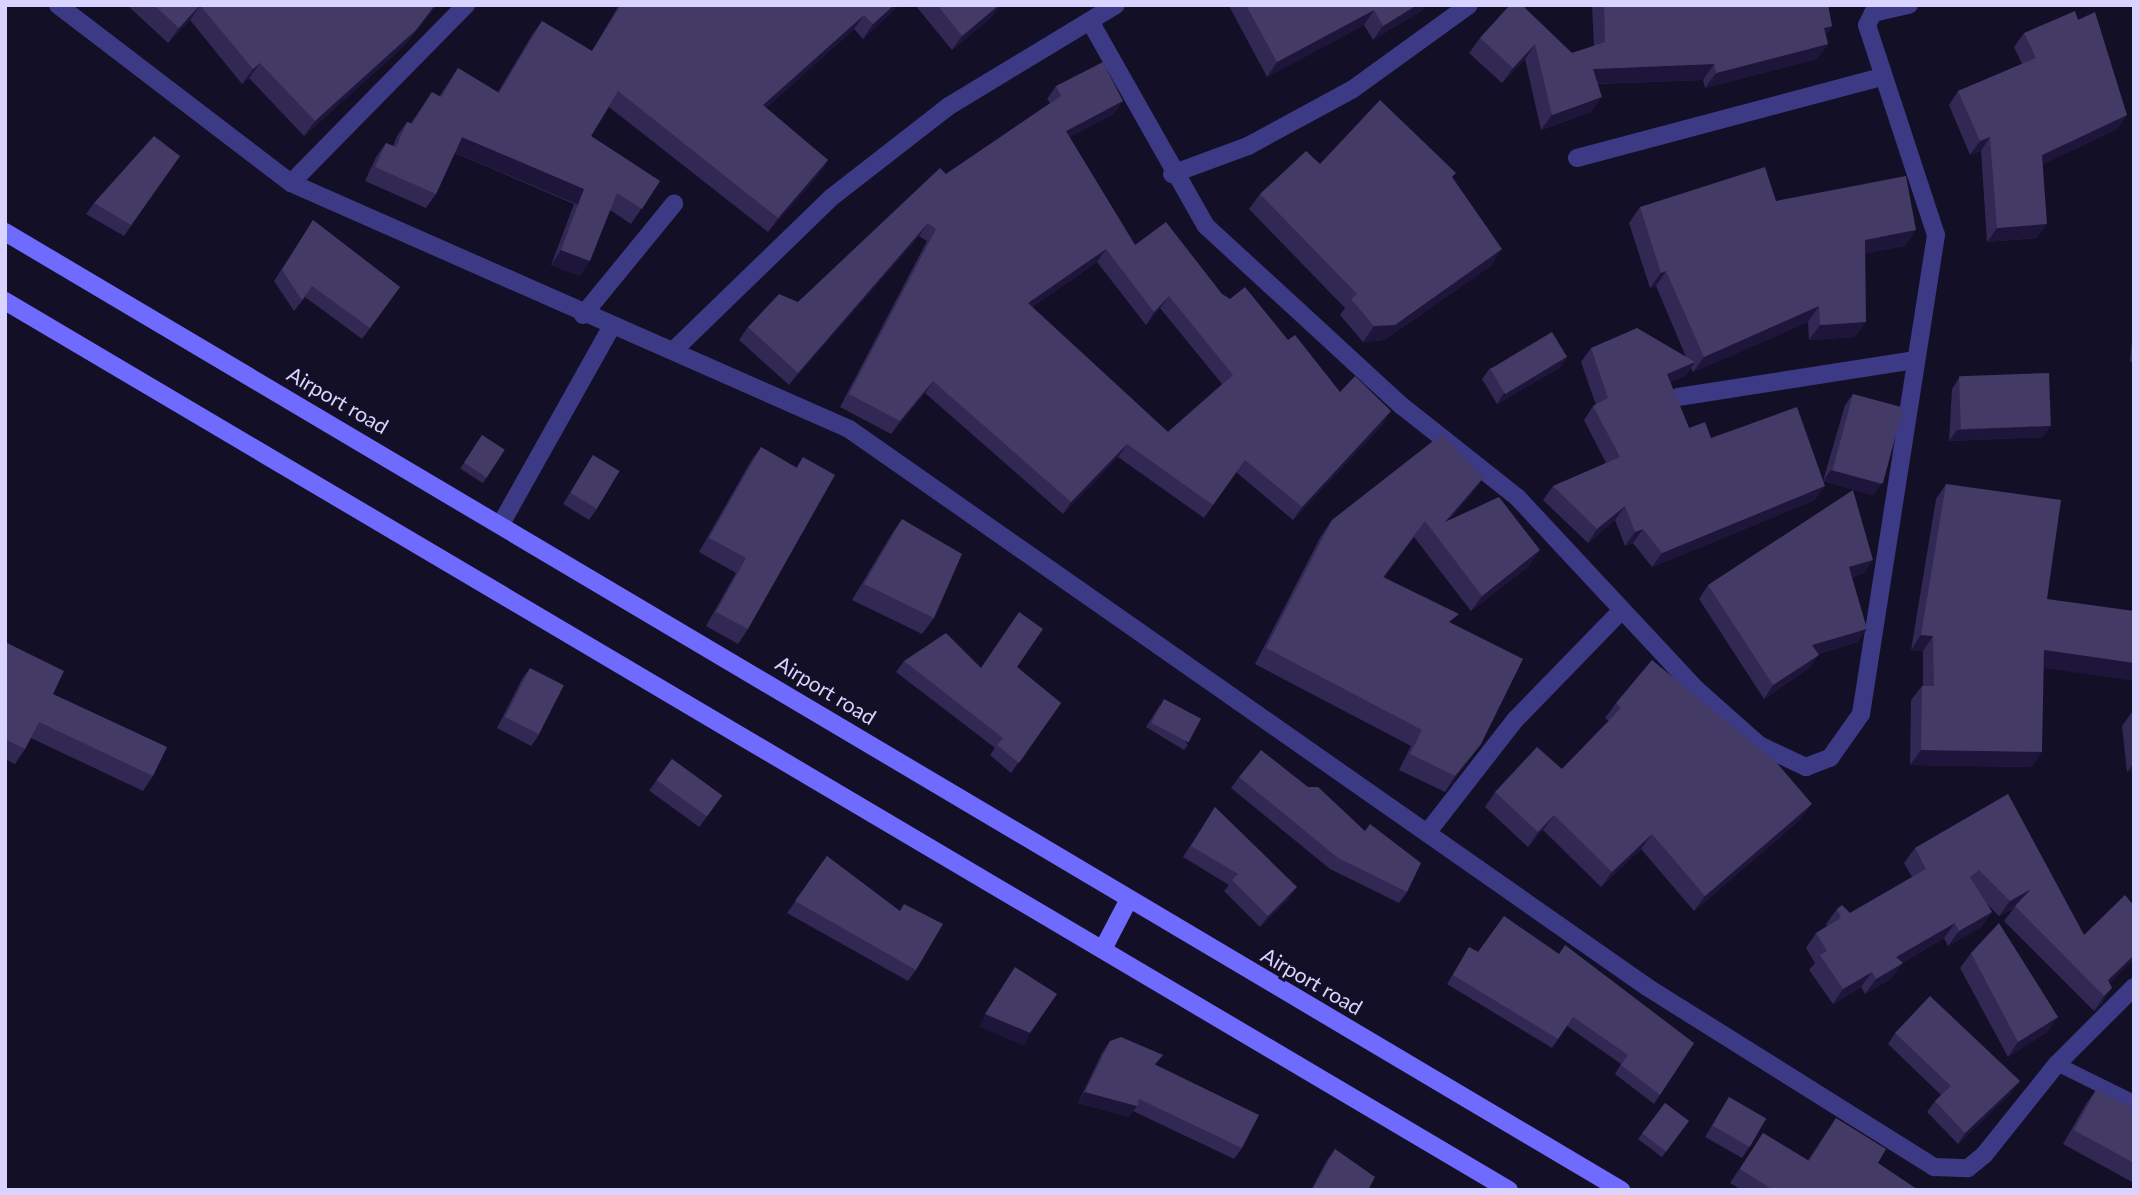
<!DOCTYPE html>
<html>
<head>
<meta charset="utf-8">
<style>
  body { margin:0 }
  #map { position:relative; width:2139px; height:1195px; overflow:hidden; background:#130f26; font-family:Lato,sans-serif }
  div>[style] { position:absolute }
  .lane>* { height:14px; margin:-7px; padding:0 7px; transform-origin:7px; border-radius:7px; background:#3d3a85 }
  .street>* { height:18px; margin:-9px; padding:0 9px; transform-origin:9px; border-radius:9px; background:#3d3a85 }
  .secondary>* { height:18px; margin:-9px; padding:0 9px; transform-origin:9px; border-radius:9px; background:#6f6bff }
  .wall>* { inset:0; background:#312854; transform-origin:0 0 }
  .shaded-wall>* { inset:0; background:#1d163a; transform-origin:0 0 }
  .building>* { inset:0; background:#433a66; transform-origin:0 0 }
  span { translate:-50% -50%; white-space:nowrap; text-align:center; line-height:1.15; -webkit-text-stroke:6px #130f26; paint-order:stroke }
  .street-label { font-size:21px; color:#d9d4ff }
  .frame { position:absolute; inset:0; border:7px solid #d9d4ff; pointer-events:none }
</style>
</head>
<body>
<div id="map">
  <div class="lane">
    <i style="left:2057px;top:1064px;width:86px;rotate:26.3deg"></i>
  </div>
  <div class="street">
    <i style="left:58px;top:5px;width:293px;rotate:37.4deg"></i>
    <i style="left:291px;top:183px;width:610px;rotate:23.79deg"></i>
    <i style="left:849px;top:429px;width:974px;rotate:34.96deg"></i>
    <i style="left:1647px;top:987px;width:339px;rotate:32.1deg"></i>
    <i style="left:1934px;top:1167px;width:34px;rotate:2deg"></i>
    <i style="left:1968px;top:1168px;width:21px;rotate:-39deg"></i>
    <i style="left:1984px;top:1155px;width:117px;rotate:-51.3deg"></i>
    <i style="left:2057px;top:1064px;width:109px;rotate:-45deg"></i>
    <i style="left:1091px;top:23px;width:233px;rotate:60.5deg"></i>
    <i style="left:1206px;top:226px;width:266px;rotate:42.6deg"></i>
    <i style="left:1402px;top:406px;width:147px;rotate:38.4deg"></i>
    <i style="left:1517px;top:497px;width:262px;rotate:47deg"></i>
    <i style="left:1696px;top:689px;width:84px;rotate:41.6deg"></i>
    <i style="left:1759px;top:745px;width:52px;rotate:25.1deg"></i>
    <i style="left:1806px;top:767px;width:26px;rotate:-21deg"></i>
    <i style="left:1830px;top:758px;width:54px;rotate:-54.8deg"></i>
    <i style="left:1861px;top:714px;width:485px;rotate:-81.1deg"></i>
    <i style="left:1936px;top:235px;width:221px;rotate:-108.2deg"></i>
    <i style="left:1867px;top:25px;width:13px;rotate:-63deg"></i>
    <i style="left:1873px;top:13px;width:37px;rotate:-13deg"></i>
    <i style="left:1577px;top:158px;width:315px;rotate:-14.9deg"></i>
    <i style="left:1172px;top:174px;width:81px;rotate:-20.2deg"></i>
    <i style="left:1248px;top:146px;width:119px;rotate:-28.5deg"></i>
    <i style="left:1353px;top:89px;width:143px;rotate:-35.9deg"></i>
    <i style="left:291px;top:183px;width:250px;rotate:-45.5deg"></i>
    <i style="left:583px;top:315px;width:144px;rotate:-50.7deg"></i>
    <i style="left:674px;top:350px;width:220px;rotate:-44.1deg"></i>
    <i style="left:832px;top:197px;width:148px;rotate:-37.9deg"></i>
    <i style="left:949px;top:106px;width:195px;rotate:-31.2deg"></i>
    <i style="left:1678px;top:397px;width:239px;rotate:-8.9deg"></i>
    <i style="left:502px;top:522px;width:223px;rotate:-60.7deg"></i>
    <i style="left:1427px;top:833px;width:143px;rotate:-52.1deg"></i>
    <i style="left:1515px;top:720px;width:153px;rotate:-45.8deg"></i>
  </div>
  <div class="secondary">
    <i style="left:5px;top:232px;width:1879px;rotate:30.66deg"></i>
    <i style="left:5px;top:301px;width:1747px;rotate:30.59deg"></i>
    <i style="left:1103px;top:949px;width:56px;rotate:-62.5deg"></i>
  </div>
  <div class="wall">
    <i style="clip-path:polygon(127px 5px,437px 5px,405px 45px,304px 136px,249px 78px,242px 84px,190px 20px,168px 43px)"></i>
    <i style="clip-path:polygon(619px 5px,899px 5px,863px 39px,854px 29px,766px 108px,828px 160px,818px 175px,768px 232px,609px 107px,591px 136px,660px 181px,631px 224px,610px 210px,580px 276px,551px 265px,574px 204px,455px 153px,436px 194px,426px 208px,365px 181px,376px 157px,386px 143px,393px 146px,397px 136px,407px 122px,411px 123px,432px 92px,439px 97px,458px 68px,498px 92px,532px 35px,542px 21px,592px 51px)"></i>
    <i style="clip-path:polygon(915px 5px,1000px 5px,992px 17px,952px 50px)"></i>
    <i style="clip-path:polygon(1229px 5px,1426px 5px,1421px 11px,1373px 40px,1364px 25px,1267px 77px,1229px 6px)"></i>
    <i style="clip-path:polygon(1510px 5px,1572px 53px,1594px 46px,1592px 5px,1828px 5px,1832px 26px,1826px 35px,1828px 44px,1817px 59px,1705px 88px,1703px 80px,1598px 84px,1591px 112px,1541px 130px,1525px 59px,1502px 83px,1469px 53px,1480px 38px)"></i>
    <i style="clip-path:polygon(2078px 20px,2127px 115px,2117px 129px,2043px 164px,2037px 238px,1987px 242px,1981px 151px,1970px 155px,1949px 105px,1958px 91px,2022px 64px,2014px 47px,2024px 33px)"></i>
    <i style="clip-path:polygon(evenodd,1056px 86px,1114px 114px,1069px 137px,1135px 245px,1222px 294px,1288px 340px,1340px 392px,1383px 424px,1293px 520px,1236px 472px,1204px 518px,1118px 457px,1063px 514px,925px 393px,891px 434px,840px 407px,927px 241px,919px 236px,789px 385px,739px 340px,748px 327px,798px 302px,946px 174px,1050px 103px,1047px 99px,1056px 86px,1097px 262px,1146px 325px,1160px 308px,1222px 384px,1168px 432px,1032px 307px,1097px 262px)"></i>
    <i style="clip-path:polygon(180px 156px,124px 236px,86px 214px,94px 203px)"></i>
    <i style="clip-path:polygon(1320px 164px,1452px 178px,1492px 265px,1384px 340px,1363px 342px,1340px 315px,1345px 308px,1249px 209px,1260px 194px)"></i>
    <i style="clip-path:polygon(1776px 201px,1905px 246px,1865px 253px,1855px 337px,1809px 340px,1808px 322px,1693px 372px,1691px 368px,1685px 376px,1670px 382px,1689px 428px,1711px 438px,1815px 500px,1652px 567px,1633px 543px,1625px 546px,1615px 520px,1588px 543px,1543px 500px,1553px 486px,1606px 463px,1584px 420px,1593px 406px,1596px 405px,1581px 362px,1591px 348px,1686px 357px,1656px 286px,1650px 288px,1629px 223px,1640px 207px)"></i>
    <i style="clip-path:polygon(313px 220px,400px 287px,362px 339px,305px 297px,294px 311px,274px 281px)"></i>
    <i style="clip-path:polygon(2134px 319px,2134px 362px,2130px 362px)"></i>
    <i style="clip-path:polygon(1567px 357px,1559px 368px,1497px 404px,1482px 379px,1490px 368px)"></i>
    <i style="clip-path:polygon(1959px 378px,2043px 437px,1949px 441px,1952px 389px)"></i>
    <i style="clip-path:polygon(1853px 394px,1881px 484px,1873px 495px,1823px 481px,1845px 405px)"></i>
    <i style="left:482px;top:435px;width:27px;height:40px;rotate:33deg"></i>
    <i style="clip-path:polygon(761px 447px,796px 468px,803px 457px,748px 629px,738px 644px,706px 626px,736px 573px,699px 552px,751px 461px)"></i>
    <i style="clip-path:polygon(593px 455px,597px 509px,589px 520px,563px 504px)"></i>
    <i style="clip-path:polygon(1483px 478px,1472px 493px,1449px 520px,1529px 566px,1471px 611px,1414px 537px,1384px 577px,1452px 624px,1481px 744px,1445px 792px,1399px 770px,1411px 746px,1255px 664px,1321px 536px,1332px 520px)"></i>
    <i style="clip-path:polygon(1946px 484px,2047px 599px,2044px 667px,2032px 767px,1910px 765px,1911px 700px,1922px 686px,1923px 686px,1923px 651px,1911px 650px,1936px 499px)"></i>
    <i style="clip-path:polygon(902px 519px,934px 618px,922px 634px,852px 600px,891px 535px)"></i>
    <i style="clip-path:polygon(1864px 573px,1852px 577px,1858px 642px,1818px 654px,1809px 668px,1764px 699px,1699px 599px,1708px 585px)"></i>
    <i style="clip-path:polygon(5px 642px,53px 694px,153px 776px,143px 791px,31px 738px,25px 749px,15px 764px,5px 759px)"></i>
    <i style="clip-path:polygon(904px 661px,981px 668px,1017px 667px,1061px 703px,1011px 773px,990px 755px,995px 748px,896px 672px)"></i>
    <i style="clip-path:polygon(530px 668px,539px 735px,531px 746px,497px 728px,522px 679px)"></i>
    <i style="clip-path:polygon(1616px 703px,1801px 819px,1694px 911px,1641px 849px,1601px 887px,1543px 830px,1528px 847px,1485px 807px,1495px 792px,1562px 769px,1609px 721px,1605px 718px)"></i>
    <i style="clip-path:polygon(1160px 705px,1188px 745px,1184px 750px,1146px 727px)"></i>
    <i style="clip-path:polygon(2132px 712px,2134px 712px,2134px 772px,2127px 772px,2122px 726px)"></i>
    <i style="left:672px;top:759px;width:62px;height:39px;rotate:36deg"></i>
    <i style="clip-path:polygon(1239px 777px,1308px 787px,1407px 892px,1399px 903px,1330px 869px,1231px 788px)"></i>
    <i style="clip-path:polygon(2008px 794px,2084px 935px,2134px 906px,2134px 959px,2109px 983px,2102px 1003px,2094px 1011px,2004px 921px,2014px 908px,1999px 916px,1986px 903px,1992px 912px,1981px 927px,1948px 946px,1944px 938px,1902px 963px,1892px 978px,1865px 994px,1861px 987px,1833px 1004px,1809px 970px,1815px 963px,1806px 948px,1816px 933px,1827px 926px,1826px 924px,1837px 909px,1850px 913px,1912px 877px,1904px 863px,1915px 848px)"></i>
    <i style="clip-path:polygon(1215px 807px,1289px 898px,1260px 927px,1224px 891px,1229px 885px,1183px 857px)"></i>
    <i style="clip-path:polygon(827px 856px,916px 970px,908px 981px,787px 913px)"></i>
    <i style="clip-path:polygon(1469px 947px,1478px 952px,1559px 954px,1694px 1043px,1654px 1104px,1615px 1074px,1621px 1064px,1567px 1026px,1552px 1048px,1447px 984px)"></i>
    <i style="clip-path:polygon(1971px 953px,2058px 1017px,2047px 1032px,2008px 1057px,1960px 968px)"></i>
    <i style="clip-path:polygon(1895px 1033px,2012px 1092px,1958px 1144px,1927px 1112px,1935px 1101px,1941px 1095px,1888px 1044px)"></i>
    <i style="clip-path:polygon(1110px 1041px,1163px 1055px,1155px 1065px,1242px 1148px,1234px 1159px,1133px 1111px,1129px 1117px,1078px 1103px,1102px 1053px)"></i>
    <i style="clip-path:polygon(2096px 1090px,2134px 1109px,2134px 1183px,2063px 1144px,2086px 1104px)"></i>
    <i style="clip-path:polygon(1729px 1097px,1750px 1146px,1742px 1158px,1705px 1137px,1722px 1108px)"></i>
    <i style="left:1665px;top:1103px;width:30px;height:45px;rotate:37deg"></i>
    <i style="clip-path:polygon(1836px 1118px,1878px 1163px,1918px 1190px,1742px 1190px,1730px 1183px,1763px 1133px,1808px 1160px)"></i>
    <i style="clip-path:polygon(1335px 1149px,1368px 1190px,1311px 1190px,1327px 1160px)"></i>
  </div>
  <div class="shaded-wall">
    <i style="clip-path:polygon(200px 5px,190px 20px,168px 43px,179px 28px)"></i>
    <i style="clip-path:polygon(435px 5px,437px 5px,405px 45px,304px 136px,315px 121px)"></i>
    <i style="clip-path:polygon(894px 5px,899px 5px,863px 39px,873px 24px)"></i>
    <i style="clip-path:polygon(999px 5px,1000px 5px,992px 17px,952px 50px,962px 36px)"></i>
    <i style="clip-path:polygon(1417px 5px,1426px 5px,1421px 11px,1373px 40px,1383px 26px)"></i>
    <i style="clip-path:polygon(1374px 10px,1364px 25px,1267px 77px,1277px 62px)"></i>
    <i style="clip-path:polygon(864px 15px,854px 29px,753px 120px,763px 105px)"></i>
    <i style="clip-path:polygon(1832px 26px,1822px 42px,1824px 28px)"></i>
    <i style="clip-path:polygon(1535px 44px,1525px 59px,1502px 83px,1513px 68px)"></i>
    <i style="clip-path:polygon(1828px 44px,1817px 59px,1705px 88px,1716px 73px)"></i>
    <i style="clip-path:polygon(260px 63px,249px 78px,242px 84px,253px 69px)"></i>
    <i style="clip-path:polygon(1714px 64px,1703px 80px,1583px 84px,1593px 69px)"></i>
    <i style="clip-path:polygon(1602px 97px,1591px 112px,1541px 130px,1552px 115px)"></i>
    <i style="clip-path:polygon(1123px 101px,1114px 114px,1057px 143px,1066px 131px)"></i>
    <i style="clip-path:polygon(2127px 115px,2117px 129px,2032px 169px,2042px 155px)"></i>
    <i style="left:462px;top:137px;width:133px;height:17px;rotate:23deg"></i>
    <i style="clip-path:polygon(1990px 137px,1981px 151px,1970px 155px,1980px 141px)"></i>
    <i style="clip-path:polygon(828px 160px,818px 175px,768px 232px,778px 218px)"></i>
    <i style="clip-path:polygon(928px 223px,919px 236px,789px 385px,798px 373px)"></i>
    <i style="clip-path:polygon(2047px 224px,2037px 238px,1987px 242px,1997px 228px)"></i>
    <i style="clip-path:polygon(1916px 230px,1905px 246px,1854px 256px,1865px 240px)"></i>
    <i style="clip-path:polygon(1106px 249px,1097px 262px,1020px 315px,1028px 303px)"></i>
    <i style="clip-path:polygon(1502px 249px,1492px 265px,1384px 340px,1363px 342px,1374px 326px)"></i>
    <i style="clip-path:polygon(561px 250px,590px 261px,580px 276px,551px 265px)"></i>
    <i style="clip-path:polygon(1666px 271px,1656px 286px,1650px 288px,1661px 273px)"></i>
    <i style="clip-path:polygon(1169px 296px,1160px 308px,1146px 325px,1154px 312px)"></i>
    <i style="clip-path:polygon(1819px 306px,1808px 322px,1693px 372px,1704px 357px)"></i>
    <i style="clip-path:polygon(1866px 322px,1855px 337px,1809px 340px,1820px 325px)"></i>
    <i style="clip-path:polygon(1567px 357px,1559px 368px,1497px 404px,1504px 393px)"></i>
    <i style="clip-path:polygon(1695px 362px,1685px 376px,1657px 388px,1667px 374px)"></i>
    <i style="clip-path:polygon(933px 381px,925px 393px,891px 434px,900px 421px)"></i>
    <i style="clip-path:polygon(1391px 411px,1383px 424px,1293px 520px,1302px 507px)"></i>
    <i style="clip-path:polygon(2051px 426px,2043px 437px,1949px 441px,1957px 430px)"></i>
    <i style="clip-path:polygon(1127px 444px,1118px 457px,1063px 514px,1071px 502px)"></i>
    <i style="clip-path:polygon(1831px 470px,1881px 484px,1873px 495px,1823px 481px)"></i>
    <i style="clip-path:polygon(1483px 478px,1472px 493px,1434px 537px,1445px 522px)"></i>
    <i style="clip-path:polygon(1825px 486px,1815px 500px,1652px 567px,1662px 553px)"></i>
    <i style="clip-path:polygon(1625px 506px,1615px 520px,1588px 543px,1597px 529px)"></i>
    <i style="clip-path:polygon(1643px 529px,1633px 543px,1625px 546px,1635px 532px)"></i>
    <i style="clip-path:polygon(1540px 550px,1529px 566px,1471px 611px,1482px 596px)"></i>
    <i style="clip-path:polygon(1873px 560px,1864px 573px,1840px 580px,1849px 567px)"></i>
    <i style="clip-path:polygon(1867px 629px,1858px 642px,1803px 658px,1812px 645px)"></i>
    <i style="clip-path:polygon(1921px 635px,1933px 636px,1923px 651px,1911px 650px)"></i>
    <i style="left:2044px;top:650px;width:91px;height:18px;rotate:8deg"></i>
    <i style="clip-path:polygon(1819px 655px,1809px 668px,1764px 699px,1773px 685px)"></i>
    <i style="clip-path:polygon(1481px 744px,1470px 759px,1445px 792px,1455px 776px)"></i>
    <i style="clip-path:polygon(1921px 750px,2042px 752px,2032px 767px,1910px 765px)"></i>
    <i style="clip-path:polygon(2134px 762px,2134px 772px,2127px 772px)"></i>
    <i style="clip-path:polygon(1812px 804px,1801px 819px,1694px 911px,1705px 896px)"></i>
    <i style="clip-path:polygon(1554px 815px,1543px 830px,1528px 847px,1538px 832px)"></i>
    <i style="clip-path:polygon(1652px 834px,1641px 849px,1601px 887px,1612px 872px)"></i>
    <i style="clip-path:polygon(1297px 887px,1289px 898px,1260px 927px,1268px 916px)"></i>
    <i style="clip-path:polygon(2031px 889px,2020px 904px,1999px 916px,2010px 901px)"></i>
    <i style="clip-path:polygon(1992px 912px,1981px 927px,1948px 946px,1959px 931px)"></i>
    <i style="clip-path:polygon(1955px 923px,1944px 938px,1886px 972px,1896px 957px)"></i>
    <i style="clip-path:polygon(2134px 955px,2134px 959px,2100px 992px,2108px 980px)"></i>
    <i style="clip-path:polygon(1903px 963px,1892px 978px,1865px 994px,1876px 979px)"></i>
    <i style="clip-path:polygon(1872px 972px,1861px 987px,1833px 1004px,1843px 989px)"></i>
    <i style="clip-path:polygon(2112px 988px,2102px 1003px,2094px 1011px,2104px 996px)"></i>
    <i style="left:985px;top:1014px;width:49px;height:14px;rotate:23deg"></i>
    <i style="clip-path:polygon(2058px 1017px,2047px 1032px,2008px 1057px,2018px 1042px)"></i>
    <i style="clip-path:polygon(2020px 1081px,2012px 1092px,1958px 1144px,1965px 1133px)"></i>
    <i style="clip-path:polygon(1085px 1092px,1137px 1106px,1129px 1117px,1078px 1103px)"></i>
  </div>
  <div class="building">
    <i style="clip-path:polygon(154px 5px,200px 5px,179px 28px)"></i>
    <i style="clip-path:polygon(200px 5px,435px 5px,416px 30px,315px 121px,260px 63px,253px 69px)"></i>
    <i style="clip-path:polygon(621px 5px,894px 5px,873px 24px,864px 15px,763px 105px,828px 160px,778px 218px,618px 91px,591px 136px,660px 181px,642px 209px,617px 193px,590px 261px,561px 250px,584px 189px,462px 137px,436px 194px,375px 167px,386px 143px,396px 147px,407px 122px,412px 124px,432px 92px,441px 97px,458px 68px,499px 93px,542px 21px,592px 51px)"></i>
    <i style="clip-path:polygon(937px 5px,999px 5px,962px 36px)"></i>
    <i style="clip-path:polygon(1246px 5px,1417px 5px,1383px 26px,1374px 10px,1277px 62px)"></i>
    <i style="clip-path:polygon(1510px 5px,1522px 5px,1572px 53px,1605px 42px,1604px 5px,1828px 5px,1832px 26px,1824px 28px,1828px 44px,1716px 73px,1714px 64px,1593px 69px,1602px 97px,1552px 115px,1535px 44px,1513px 68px,1480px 38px)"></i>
    <i style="clip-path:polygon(2075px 11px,2078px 20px,2095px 12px,2127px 115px,2042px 155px,2047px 224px,1997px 228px,1990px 137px,1980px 141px,1958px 91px,2036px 58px,2024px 33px)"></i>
    <i style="clip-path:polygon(evenodd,1103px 62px,1123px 101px,1066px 131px,1135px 245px,1166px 222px,1222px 294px,1230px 299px,1245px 287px,1288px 340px,1295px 335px,1340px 392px,1355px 376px,1391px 411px,1302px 507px,1245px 460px,1213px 505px,1127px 444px,1071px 502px,933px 381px,900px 421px,849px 394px,936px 229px,928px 223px,798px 373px,748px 327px,779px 294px,798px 302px,940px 168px,946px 174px,1061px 96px,1056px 86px,1103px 62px,1106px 249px,1154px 312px,1169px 296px,1233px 375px,1168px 432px,1028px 303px,1106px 249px)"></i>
    <i style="clip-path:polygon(1380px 100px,1456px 173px,1452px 177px,1502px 249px,1395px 325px,1374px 326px,1351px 299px,1357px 294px,1260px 194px,1306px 151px,1320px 164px)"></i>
    <i style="clip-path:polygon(154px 136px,180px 156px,131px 225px,94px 203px)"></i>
    <i style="clip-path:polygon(1765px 167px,1776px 201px,1906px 176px,1916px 230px,1865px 240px,1866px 322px,1820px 325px,1819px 306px,1704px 357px,1666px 271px,1661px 273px,1640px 207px)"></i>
    <i style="clip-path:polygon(313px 220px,400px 287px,370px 328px,312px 286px,302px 300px,282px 270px)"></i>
    <i style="clip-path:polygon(1637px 328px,1695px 362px,1667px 374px,1689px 428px,1705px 422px,1711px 438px,1797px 407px,1825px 486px,1662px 553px,1643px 529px,1635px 532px,1625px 506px,1597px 529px,1553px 486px,1620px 457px,1593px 406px,1608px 398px,1591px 348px)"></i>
    <i style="left:1552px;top:332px;width:29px;height:72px;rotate:59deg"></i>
    <i style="left:2049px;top:373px;width:53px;height:90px;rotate:88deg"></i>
    <i style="left:1853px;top:394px;width:52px;height:79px;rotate:15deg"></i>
    <i style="clip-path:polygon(1442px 434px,1483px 478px,1445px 522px,1499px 497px,1540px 550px,1482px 596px,1425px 521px,1383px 577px,1459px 614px,1449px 622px,1523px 659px,1481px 744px,1455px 776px,1410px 754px,1422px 730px,1266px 648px,1332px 520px)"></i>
    <i style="left:482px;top:435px;width:27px;height:33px;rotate:33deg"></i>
    <i style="clip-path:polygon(761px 447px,797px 468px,803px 457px,835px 475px,748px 629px,716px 612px,746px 558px,709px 538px)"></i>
    <i style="left:593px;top:455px;width:31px;height:44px;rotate:31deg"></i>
    <i style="clip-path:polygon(1946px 484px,2061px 500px,2047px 599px,2134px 611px,2134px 663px,2044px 650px,2042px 752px,1921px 750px,1922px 686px,1934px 686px,1933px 636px,1921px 635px)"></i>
    <i style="clip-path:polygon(1853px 490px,1873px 560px,1849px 567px,1867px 629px,1812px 645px,1819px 655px,1773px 685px,1708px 585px)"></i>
    <i style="clip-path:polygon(902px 519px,962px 554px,934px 618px,864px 584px)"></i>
    <i style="clip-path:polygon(1019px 612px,1043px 629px,1017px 667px,1061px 703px,1019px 763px,997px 745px,1003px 738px,904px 661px,946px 633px,981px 668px)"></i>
    <i style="clip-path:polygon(5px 642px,64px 671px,53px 694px,167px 747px,153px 776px,39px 722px,25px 749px,5px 739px)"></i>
    <i style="clip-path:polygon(1652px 660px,1776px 762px,1812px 804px,1705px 896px,1652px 834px,1612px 872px,1554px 815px,1538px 832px,1495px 792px,1537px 747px,1562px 769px,1621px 708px,1616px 703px)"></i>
    <i style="left:530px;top:668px;width:38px;height:55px;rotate:27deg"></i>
    <i style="left:1164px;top:699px;width:42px;height:27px;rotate:28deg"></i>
    <i style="clip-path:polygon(2132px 712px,2134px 712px,2134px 731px)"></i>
    <i style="clip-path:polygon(1261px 750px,1308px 787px,1318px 787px,1365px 831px,1370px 824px,1421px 863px,1407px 892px,1338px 858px,1239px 777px)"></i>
    <i style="left:672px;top:759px;width:62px;height:26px;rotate:36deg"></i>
    <i style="clip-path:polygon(2008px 794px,2084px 935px,2125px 895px,2134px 906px,2134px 955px,2108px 980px,2112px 988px,2104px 996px,2015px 906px,2031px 889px,2010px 901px,1979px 870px,1970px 877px,1992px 912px,1959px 931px,1955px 923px,1896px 957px,1903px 963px,1876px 979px,1872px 972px,1843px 989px,1820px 955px,1827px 951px,1816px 933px,1841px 918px,1837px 909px,1842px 905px,1850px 913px,1926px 869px,1915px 848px)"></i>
    <i style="clip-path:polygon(1215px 807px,1297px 887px,1268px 916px,1232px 880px,1238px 874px,1191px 846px)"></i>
    <i style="clip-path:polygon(827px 856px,900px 911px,904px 904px,943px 924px,916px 970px,795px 901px)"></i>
    <i style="clip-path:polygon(1504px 916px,1559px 954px,1565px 945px,1694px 1043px,1660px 1095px,1621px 1065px,1628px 1055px,1573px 1017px,1558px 1039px,1453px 975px,1469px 947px,1478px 952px)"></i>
    <i style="clip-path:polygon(1999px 923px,2058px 1017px,2018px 1042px,1971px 953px)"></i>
    <i style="clip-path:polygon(1015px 967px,1057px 994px,1030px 1033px,985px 1014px)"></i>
    <i style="clip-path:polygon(1930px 996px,2020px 1081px,1965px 1133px,1935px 1101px,1951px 1086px,1895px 1033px)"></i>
    <i style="clip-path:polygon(1121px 1037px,1163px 1055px,1154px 1064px,1259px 1115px,1242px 1148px,1139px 1099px,1137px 1106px,1085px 1092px,1110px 1041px)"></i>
    <i style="clip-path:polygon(2096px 1090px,2134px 1109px,2134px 1163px,2074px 1130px)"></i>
    <i style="left:1729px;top:1097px;width:43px;height:33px;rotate:30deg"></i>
    <i style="left:1665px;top:1103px;width:30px;height:38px;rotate:37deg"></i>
    <i style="clip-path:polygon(1836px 1118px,1886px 1149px,1878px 1163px,1918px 1190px,1773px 1190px,1740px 1169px,1763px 1133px,1809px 1161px)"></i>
    <i style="clip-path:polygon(1335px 1149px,1375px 1177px,1368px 1190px,1312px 1190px)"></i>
  </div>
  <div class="street-label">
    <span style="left:338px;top:400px;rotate:30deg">Airport road</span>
    <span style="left:826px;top:690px;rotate:31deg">Airport road</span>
    <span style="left:1312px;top:981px;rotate:30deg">Airport road</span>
  </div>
  <div class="frame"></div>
</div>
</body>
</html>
